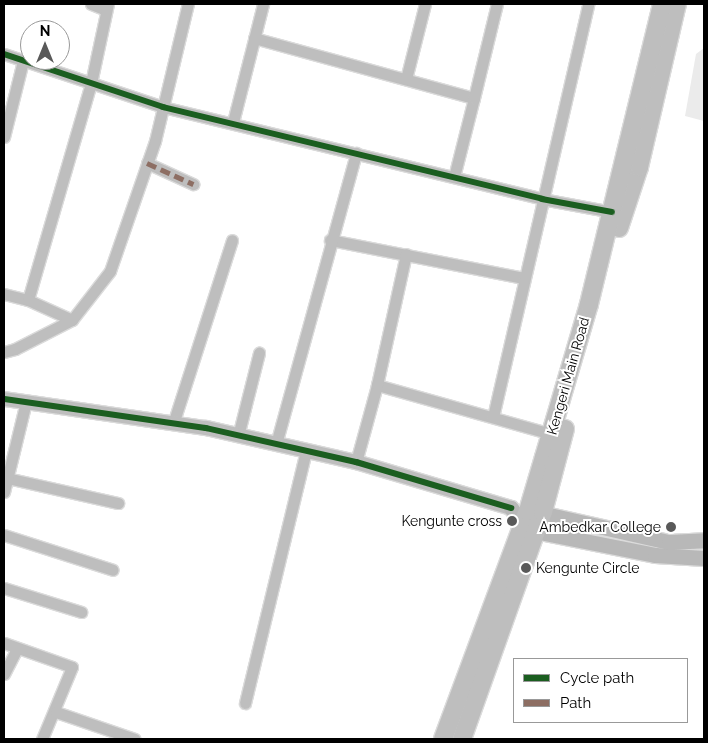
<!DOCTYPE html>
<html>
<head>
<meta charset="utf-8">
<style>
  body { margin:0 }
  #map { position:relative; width:708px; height:743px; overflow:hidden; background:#fff; font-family:Raleway,sans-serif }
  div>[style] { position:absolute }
  .green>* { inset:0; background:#ebebeb }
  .roads { filter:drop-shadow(1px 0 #dbdbdb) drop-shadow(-1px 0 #dbdbdb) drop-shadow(0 1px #dbdbdb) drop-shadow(0 -1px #dbdbdb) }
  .minor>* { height:11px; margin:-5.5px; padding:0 5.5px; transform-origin:5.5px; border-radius:5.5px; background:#bebebe }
  .tertiary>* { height:14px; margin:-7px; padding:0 7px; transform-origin:7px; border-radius:7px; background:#bebebe }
  .secondary>* { height:15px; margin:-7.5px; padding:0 7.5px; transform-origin:7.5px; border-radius:7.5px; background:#b8b8b8 }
  .primary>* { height:18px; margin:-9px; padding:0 9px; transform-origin:9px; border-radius:9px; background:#bebebe }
  .quiet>* { height:5px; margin-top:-2.5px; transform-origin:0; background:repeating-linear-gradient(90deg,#8d6e63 0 10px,transparent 0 15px) }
  .cycleway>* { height:6px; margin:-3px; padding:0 3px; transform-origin:3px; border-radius:3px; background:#1b5e20 }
  .dots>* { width:14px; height:14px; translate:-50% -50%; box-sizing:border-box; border:2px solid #fff; border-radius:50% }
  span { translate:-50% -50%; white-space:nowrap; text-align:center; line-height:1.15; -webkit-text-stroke:4px #fff; paint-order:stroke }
  .street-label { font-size:14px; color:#000 }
  .poi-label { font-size:14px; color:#000 }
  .right { translate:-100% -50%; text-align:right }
  .left { translate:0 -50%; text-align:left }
  .frame { position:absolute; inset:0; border:5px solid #000; pointer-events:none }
  .legend { position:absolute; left:513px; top:658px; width:175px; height:65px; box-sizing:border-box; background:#fff; border:1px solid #999; margin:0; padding:6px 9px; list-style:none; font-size:15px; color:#000 }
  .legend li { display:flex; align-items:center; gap:10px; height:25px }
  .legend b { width:25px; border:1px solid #999 }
  .north { position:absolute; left:20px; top:20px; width:50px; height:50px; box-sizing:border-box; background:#fff; border:1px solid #999; border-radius:50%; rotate:0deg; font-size:14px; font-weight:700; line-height:20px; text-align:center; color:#000 }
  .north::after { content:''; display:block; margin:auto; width:18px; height:22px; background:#595959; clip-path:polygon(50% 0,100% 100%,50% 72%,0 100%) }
</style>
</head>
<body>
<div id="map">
  <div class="green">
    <i style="clip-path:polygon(704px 48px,704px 121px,685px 116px,696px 54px)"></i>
  </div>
  <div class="roads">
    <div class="minor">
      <i style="left:91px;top:4px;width:16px;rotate:22deg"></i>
      <i style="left:254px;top:38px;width:228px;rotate:15.3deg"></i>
      <i style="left:474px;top:98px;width:81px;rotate:104.2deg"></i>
      <i style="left:4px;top:54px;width:168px;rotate:18.4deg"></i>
      <i style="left:163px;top:107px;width:390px;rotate:13.6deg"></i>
      <i style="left:542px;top:199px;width:71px;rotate:10.5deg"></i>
      <i style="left:406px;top:79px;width:77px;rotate:-75.8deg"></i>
      <i style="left:474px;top:98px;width:97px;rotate:-76.3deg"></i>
      <i style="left:233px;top:122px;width:122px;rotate:-75.7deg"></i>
      <i style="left:4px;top:137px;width:78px;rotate:-76deg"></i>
      <i style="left:147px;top:163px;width:51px;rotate:24.5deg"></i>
      <i style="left:330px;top:240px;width:197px;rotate:11.1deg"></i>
      <i style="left:4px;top:294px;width:25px;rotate:14deg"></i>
      <i style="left:28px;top:300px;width:226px;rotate:-73.8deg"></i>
      <i style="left:91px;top:83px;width:81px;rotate:-77.9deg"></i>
      <i style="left:28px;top:300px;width:48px;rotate:24.4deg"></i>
      <i style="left:4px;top:352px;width:11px;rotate:-15deg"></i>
      <i style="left:15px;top:349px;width:64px;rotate:-27deg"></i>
      <i style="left:72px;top:320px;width:62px;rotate:-52.2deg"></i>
      <i style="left:110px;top:271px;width:138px;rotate:-70.9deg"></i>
      <i style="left:155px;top:141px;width:141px;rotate:-76.5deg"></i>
      <i style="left:377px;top:385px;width:181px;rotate:15.7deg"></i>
      <i style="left:493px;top:417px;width:424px;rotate:-77deg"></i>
      <i style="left:173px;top:424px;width:193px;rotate:-72.2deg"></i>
      <i style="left:238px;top:436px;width:86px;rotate:-75.8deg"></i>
      <i style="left:276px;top:444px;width:302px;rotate:-74.6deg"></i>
      <i style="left:356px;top:462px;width:80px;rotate:-74.7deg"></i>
      <i style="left:377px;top:385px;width:134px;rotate:-77.5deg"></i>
      <i style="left:7px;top:478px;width:114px;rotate:12.7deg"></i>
      <i style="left:4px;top:492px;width:93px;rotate:-76.3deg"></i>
      <i style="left:4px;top:535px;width:114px;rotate:17.8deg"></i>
      <i style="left:4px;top:588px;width:81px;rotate:17.3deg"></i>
      <i style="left:4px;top:643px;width:72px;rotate:19.4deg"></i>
      <i style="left:72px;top:667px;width:78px;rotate:112.6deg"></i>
      <i style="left:4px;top:674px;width:29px;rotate:-63deg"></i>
      <i style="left:245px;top:703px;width:259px;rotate:-76.4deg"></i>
      <i style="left:56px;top:712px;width:83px;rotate:18.9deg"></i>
    </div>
    <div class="tertiary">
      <i style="left:4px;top:399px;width:204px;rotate:8.2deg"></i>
      <i style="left:206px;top:428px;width:154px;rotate:12.8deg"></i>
      <i style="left:356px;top:462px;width:162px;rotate:16.5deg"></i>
    </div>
    <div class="secondary">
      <i style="left:511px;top:508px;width:21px;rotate:55deg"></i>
      <i style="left:523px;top:525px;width:13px;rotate:29deg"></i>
      <i style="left:534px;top:531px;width:123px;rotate:11.2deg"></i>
      <i style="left:655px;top:555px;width:49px;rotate:3.5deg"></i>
      <i style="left:532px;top:511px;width:140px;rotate:12.8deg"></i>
      <i style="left:669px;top:542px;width:35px;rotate:-3deg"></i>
    </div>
    <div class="primary">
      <i style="left:619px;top:228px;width:64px;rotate:-71.8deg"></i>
      <i style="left:639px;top:167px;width:167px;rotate:-76.9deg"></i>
      <i style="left:443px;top:739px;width:243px;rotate:-69.6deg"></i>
      <i style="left:528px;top:511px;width:56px;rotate:-73.5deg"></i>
      <i style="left:544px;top:457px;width:159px;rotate:-73.6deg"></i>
      <i style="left:589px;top:304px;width:309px;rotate:-76.3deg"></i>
      <i style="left:462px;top:739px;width:241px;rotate:-70.4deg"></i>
      <i style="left:543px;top:512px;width:86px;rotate:-75.2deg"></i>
    </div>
  </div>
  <div class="quiet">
    <i style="left:147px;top:163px;width:51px;rotate:24.5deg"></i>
  </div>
  <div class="cycleway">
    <i style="left:4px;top:54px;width:168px;rotate:18.4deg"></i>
    <i style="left:163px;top:107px;width:390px;rotate:13.6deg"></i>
    <i style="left:542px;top:199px;width:71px;rotate:10.5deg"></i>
    <i style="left:4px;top:399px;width:204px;rotate:8.2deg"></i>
    <i style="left:206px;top:428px;width:154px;rotate:12.8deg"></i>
    <i style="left:356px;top:462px;width:162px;rotate:16.5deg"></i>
  </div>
  <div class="dots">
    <i style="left:512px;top:521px;background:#595959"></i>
    <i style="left:671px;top:527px;background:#595959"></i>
    <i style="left:526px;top:568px;background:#595959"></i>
  </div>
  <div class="street-label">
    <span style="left:568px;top:376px;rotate:-74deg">Kengeri Main Road</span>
  </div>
  <div class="poi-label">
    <span class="right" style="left:502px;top:521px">Kengunte cross</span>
    <span class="right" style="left:661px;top:527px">Ambedkar College</span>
    <span class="left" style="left:536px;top:568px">Kengunte Circle</span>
  </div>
  <div class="frame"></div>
  <ul class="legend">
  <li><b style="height:6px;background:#1b5e20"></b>Cycle path</li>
  <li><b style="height:6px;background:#8d6e63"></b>Path</li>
  </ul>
  <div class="north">N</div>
</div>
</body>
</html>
